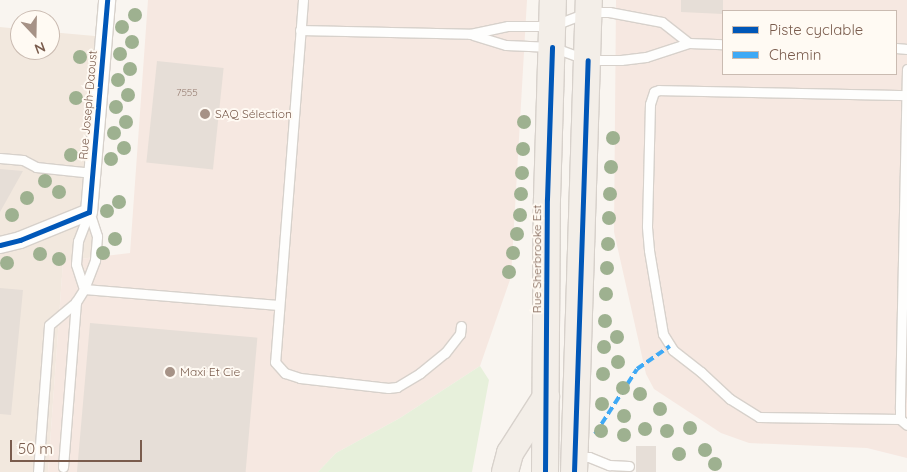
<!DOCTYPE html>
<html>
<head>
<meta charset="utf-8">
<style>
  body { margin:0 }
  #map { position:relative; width:907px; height:472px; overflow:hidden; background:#f9f5f0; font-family:Quicksand,sans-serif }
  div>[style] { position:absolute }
  .residential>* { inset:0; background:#f2e8de }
  .commercial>* { inset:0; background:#f6e8e1 }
  .green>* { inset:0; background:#e7f0db }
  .building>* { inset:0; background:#e6ded7; transform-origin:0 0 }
  .roads { filter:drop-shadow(1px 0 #d7d1cb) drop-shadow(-1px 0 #d7d1cb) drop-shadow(0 1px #d7d1cb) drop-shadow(0 -1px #d7d1cb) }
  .lane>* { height:9px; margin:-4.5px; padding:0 4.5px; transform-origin:4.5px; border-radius:4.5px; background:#fefefd }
  .street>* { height:16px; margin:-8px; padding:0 8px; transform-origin:8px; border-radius:8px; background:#fefefd }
  .primary>* { height:26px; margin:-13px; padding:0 13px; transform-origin:13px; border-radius:13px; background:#f3eee8 }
  .quiet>* { height:4px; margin-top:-2px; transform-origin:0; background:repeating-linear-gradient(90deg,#3fa9f5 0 8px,transparent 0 12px) }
  .cycleway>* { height:5px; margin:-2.5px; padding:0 2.5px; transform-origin:2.5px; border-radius:2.5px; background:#0057b8 }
  .trees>* { width:14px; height:14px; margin:-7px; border-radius:50%; background:#9eb190 }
  .dots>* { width:14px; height:14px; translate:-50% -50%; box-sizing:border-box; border:2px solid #fffaf3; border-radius:50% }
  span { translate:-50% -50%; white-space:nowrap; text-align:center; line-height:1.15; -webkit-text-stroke:4px #fffaf3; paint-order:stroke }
  .number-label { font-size:10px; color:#977e72 }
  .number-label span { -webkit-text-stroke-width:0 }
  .street-label { font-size:12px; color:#7a5c4d }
  .poi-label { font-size:12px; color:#7a5c4d }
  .left { translate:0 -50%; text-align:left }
  .legend { position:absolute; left:722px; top:10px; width:175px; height:65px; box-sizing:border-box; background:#fffaf3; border:1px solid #cabbb1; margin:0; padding:6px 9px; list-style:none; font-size:15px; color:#7a5c4d }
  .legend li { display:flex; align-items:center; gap:10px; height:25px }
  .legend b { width:25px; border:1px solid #cabbb1 }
  .north { position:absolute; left:10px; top:10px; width:50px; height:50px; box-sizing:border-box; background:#fffaf3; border:1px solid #cabbb1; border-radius:50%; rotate:159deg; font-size:14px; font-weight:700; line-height:20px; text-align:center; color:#7a5c4d }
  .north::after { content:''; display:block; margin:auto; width:18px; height:22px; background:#a69286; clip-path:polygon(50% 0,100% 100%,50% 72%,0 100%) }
  .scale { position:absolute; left:10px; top:440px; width:132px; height:22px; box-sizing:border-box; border:2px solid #7a5c4d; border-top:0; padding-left:6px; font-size:15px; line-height:18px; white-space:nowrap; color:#7a5c4d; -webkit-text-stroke:4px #fffaf3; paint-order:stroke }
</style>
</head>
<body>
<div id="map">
  <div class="residential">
    <i style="clip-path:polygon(0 27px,20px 29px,20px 50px,50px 50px,50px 32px,106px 37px,94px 257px,63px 262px,48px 472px,0 472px)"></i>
  </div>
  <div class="commercial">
    <i style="clip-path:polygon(148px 0,527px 0,511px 277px,480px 366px,400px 418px,336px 453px,318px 472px,48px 472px,63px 261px,130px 253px)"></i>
    <i style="clip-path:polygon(evenodd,616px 0,907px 0,907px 458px,867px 448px,749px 443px,721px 433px,654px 389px,646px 374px,614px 232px,616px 0,723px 11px,896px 11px,896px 74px,723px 74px,723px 11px)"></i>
  </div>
  <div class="green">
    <i style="clip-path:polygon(480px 366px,489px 380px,472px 472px,318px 472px,336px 453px,400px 418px)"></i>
  </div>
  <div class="building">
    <i style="clip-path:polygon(681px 0,723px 0,723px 14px,681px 12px)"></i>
    <i style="left:157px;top:61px;width:67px;height:102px;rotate:6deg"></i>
    <i style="clip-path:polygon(0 169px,23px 171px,0 212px)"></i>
    <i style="clip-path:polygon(0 288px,23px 290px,11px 415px,0 414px)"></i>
    <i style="left:90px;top:323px;width:168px;height:150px;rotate:5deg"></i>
    <i style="left:636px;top:446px;width:20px;height:26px"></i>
  </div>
  <div class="roads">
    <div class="lane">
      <i style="left:303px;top:0;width:363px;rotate:94.4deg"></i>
      <i style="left:275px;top:362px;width:15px;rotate:48deg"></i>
      <i style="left:285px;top:373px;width:16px;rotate:18deg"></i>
      <i style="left:300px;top:378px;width:89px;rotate:6.5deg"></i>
      <i style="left:388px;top:388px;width:9px;rotate:-6deg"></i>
      <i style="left:397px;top:387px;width:27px;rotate:-31deg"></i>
      <i style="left:420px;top:373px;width:32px;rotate:-39deg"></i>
      <i style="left:445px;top:353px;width:24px;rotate:-52deg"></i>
      <i style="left:460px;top:334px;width:8px;rotate:-83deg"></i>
      <i style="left:300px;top:30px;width:170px;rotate:1.3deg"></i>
      <i style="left:470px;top:34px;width:39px;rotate:-12deg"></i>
      <i style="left:508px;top:26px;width:44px"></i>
      <i style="left:552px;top:26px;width:40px;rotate:-21deg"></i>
      <i style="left:589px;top:12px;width:20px"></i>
      <i style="left:609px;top:12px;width:54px;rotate:10.7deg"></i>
      <i style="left:662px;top:22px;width:34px;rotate:38deg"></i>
      <i style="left:473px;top:35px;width:34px;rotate:17deg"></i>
      <i style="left:506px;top:45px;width:46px;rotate:2.5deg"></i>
      <i style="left:552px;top:47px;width:38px;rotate:20deg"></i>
      <i style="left:588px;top:60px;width:33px"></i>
      <i style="left:621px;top:60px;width:25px;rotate:-7deg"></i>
      <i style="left:646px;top:57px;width:45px;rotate:-18deg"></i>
      <i style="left:689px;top:43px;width:34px;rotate:2deg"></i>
      <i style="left:896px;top:48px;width:11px;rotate:5deg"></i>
      <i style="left:907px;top:69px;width:340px;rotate:91.2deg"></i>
      <i style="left:900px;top:409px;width:10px;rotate:90deg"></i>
      <i style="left:900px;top:419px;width:9px;rotate:41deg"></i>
      <i style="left:0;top:158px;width:23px;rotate:5deg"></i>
      <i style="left:23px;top:160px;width:15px;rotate:28deg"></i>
      <i style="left:36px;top:167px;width:57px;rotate:6deg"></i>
      <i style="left:84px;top:289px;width:195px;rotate:4.7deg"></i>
      <i style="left:84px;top:289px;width:26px;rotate:-108deg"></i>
      <i style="left:76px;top:264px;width:23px;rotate:-85deg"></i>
      <i style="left:78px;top:241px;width:30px;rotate:-69deg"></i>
      <i style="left:900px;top:419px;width:141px;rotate:-179.2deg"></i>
      <i style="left:759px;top:417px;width:34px;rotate:-148deg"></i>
      <i style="left:730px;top:399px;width:40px;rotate:-137deg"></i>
      <i style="left:701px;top:372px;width:36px;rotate:-142deg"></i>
      <i style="left:673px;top:350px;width:19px;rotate:-122deg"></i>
      <i style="left:663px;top:334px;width:85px;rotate:-99.5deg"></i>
      <i style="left:649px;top:250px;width:24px;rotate:-95deg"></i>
      <i style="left:647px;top:226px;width:122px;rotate:-88.6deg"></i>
      <i style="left:650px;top:104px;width:13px;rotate:-72deg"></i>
      <i style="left:654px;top:92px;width:5px;rotate:-22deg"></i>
      <i style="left:659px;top:90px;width:247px;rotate:1.2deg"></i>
      <i style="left:576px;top:457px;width:13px"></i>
      <i style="left:589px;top:457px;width:22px;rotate:22deg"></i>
      <i style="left:609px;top:465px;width:20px;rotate:3deg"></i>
      <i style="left:63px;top:467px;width:166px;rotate:-85.5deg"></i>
      <i style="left:76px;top:302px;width:15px;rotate:-58deg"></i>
      <i style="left:84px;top:289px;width:31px;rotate:-69deg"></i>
      <i style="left:95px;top:260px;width:24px;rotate:-85deg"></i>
      <i style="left:97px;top:236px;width:25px;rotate:-108deg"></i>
      <i style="left:38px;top:472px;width:147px;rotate:-85.7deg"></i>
      <i style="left:49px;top:325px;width:35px;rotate:-40deg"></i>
    </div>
    <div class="street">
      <i style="left:0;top:245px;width:21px;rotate:-14deg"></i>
      <i style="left:20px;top:240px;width:74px;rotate:-22.1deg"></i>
      <i style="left:89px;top:212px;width:213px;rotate:-85.1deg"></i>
    </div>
    <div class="primary">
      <i style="left:505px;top:472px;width:20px;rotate:-75deg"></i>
      <i style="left:510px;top:453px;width:67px;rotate:-57.3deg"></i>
      <i style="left:545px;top:472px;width:273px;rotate:-89.6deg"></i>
      <i style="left:547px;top:199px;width:199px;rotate:-88.3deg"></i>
      <i style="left:574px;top:472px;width:472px;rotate:-88.2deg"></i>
    </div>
  </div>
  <div class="quiet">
    <i style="left:595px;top:434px;width:77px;rotate:-57.1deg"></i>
    <i style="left:637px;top:369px;width:40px;rotate:-34.9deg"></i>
  </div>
  <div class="cycleway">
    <i style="left:0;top:245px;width:21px;rotate:-14deg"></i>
    <i style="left:20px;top:240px;width:74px;rotate:-22.1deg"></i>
    <i style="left:89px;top:212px;width:213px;rotate:-85.1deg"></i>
    <i style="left:545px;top:472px;width:273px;rotate:-89.6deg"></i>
    <i style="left:547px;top:199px;width:152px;rotate:-88.1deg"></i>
    <i style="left:574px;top:472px;width:412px;rotate:-88.1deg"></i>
  </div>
  <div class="trees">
    <i style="left:135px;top:15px"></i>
    <i style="left:122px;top:27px"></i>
    <i style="left:132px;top:42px"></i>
    <i style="left:120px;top:54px"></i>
    <i style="left:80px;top:57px"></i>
    <i style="left:130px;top:69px"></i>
    <i style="left:118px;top:80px"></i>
    <i style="left:128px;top:95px"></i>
    <i style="left:76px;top:98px"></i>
    <i style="left:116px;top:107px"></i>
    <i style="left:126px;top:122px"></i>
    <i style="left:524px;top:122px"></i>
    <i style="left:114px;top:133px"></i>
    <i style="left:613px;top:138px"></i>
    <i style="left:124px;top:148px"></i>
    <i style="left:523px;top:149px"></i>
    <i style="left:71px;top:155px"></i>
    <i style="left:111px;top:159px"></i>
    <i style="left:611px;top:167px"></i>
    <i style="left:522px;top:173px"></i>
    <i style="left:45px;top:181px"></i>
    <i style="left:59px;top:192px"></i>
    <i style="left:521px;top:194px"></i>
    <i style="left:610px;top:194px"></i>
    <i style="left:27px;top:198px"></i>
    <i style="left:119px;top:202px"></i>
    <i style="left:107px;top:211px"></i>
    <i style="left:12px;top:215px"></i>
    <i style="left:520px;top:215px"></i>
    <i style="left:609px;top:218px"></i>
    <i style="left:517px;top:234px"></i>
    <i style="left:115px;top:239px"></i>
    <i style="left:608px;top:244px"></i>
    <i style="left:103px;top:253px"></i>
    <i style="left:513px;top:253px"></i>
    <i style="left:40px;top:254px"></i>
    <i style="left:59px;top:259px"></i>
    <i style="left:7px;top:263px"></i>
    <i style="left:607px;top:268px"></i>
    <i style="left:509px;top:272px"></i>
    <i style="left:606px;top:294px"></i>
    <i style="left:605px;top:321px"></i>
    <i style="left:617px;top:337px"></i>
    <i style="left:604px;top:347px"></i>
    <i style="left:618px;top:362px"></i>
    <i style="left:603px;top:374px"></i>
    <i style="left:623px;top:388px"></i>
    <i style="left:640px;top:394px"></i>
    <i style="left:602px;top:404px"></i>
    <i style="left:660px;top:409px"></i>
    <i style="left:624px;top:416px"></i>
    <i style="left:690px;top:428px"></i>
    <i style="left:645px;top:429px"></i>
    <i style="left:601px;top:431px"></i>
    <i style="left:667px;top:431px"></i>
    <i style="left:624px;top:435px"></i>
    <i style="left:705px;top:450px"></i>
    <i style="left:679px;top:454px"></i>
    <i style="left:715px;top:464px"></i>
  </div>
  <div class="dots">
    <i style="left:205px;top:114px;background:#a69286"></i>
    <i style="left:170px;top:372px;background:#a69286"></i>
  </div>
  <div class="number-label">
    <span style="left:187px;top:93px">7555</span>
  </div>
  <div class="street-label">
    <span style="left:88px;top:105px;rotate:-85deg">Rue Joseph-Daoust</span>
    <span style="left:537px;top:259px;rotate:-90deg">Rue Sherbrooke Est</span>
  </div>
  <div class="poi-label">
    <span class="left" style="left:215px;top:114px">SAQ Sélection</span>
    <span class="left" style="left:180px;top:372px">Maxi Et Cie</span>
  </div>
  <ul class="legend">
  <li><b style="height:6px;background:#0057b8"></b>Piste cyclable</li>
  <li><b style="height:6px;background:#3fa9f5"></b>Chemin</li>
  </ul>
  <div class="north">N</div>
  <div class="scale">50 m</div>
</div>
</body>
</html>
